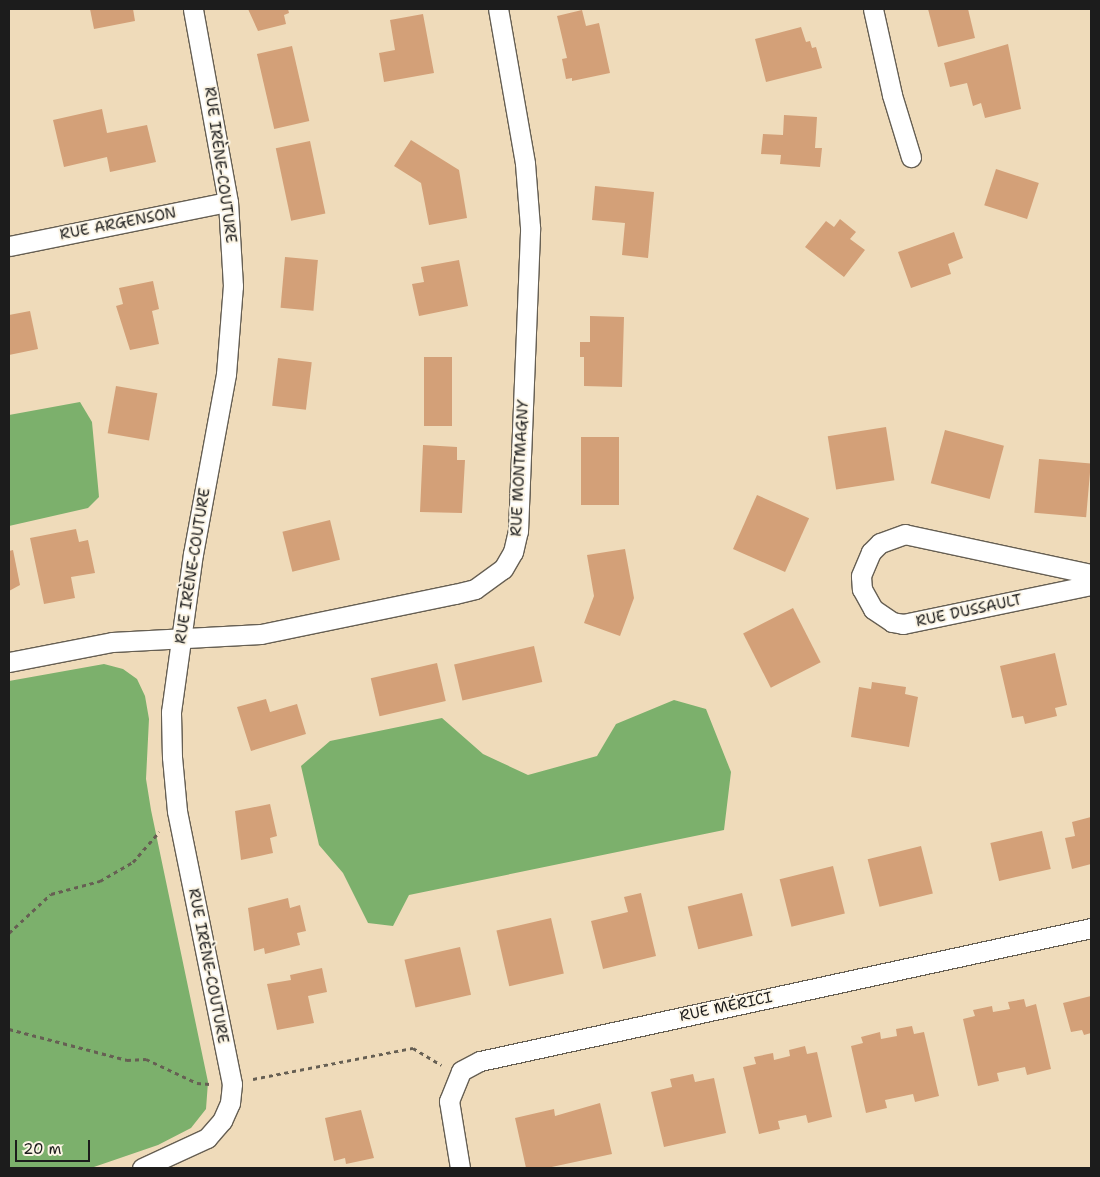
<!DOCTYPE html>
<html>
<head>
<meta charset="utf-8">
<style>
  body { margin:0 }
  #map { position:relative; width:1100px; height:1177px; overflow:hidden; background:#efdbba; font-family:"Shantell Sans",sans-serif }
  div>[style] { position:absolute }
  .forest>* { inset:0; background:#7cb06c }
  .building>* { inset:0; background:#d3a078; transform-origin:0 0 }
  .path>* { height:3px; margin-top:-1.5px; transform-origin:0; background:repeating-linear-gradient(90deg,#665f53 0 4px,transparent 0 8px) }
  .roads { filter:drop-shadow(1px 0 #665f53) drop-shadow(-1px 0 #665f53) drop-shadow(0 1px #665f53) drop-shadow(0 -1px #665f53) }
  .street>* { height:19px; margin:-9.5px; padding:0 9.5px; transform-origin:9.5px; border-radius:9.5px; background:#fff }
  span { translate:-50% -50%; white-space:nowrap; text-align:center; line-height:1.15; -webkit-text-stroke:4px #fcf5e5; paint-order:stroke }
  .street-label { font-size:15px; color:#1c1c1c }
  .frame { position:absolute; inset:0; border:10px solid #1c1c1c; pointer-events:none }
  .scale { position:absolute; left:15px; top:1140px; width:75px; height:22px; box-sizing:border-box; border:2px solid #1c1c1c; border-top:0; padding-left:6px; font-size:15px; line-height:18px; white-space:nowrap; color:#1c1c1c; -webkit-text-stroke:4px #fcf5e5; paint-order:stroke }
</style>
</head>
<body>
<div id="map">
  <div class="forest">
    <i style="clip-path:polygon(80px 402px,92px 422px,99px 497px,88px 508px,9px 526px,9px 415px)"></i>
    <i style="clip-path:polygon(104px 664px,123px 669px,137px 679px,145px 696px,149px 719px,146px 779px,151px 810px,208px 1082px,206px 1109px,191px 1128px,158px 1145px,91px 1168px,9px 1168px,9px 681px)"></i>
    <i style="clip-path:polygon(674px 700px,706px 709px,731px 772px,724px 830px,409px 895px,393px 926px,368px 923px,343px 873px,319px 845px,301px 766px,330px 741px,442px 718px,483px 754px,528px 775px,597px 756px,616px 724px)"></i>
  </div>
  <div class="building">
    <i style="clip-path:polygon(90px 9px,133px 9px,135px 21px,94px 29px)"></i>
    <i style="clip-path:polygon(248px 9px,288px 9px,289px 13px,284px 15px,286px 24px,258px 31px)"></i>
    <i style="clip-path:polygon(928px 9px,968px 9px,975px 38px,938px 47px)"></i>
    <i style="clip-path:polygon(582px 10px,586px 26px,599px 23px,610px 73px,572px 81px,572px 78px,566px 79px,562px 59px,567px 58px,557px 16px)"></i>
    <i style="clip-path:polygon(423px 14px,434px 73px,384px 82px,379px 53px,395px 50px,390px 20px)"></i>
    <i style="clip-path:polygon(801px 27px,806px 42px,810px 41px,812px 48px,816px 47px,822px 68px,766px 82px,755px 39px)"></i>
    <i style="clip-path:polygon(1008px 44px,1021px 109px,985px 118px,981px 103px,973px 106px,967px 83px,950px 87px,944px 63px)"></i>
    <i style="left:292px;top:46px;width:77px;height:36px;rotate:77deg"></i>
    <i style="clip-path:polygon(102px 109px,107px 133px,147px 125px,156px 162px,110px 172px,107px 157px,64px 167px,53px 120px)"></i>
    <i style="clip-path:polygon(784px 115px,817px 117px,815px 148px,822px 148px,820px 167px,780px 164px,781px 155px,761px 154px,763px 134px,783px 135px)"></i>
    <i style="clip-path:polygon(411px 140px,459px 170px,467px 218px,429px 225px,421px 183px,394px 166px)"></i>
    <i style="left:310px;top:141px;width:74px;height:35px;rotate:78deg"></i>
    <i style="left:996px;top:169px;width:45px;height:38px;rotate:18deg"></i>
    <i style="clip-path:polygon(595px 186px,654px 192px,648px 258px,622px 255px,625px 223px,592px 220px)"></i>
    <i style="clip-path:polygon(840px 219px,856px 232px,850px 239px,865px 250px,844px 277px,805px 247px,826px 221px,834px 227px)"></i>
    <i style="clip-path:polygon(954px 232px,963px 258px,948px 264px,951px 274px,911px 288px,898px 252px)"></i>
    <i style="left:285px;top:257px;width:33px;height:51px;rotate:5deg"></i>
    <i style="clip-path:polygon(459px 260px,468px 306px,419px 316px,412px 284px,424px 282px,421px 267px)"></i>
    <i style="clip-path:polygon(153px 281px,159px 309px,152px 311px,159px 344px,130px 350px,116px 306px,123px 304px,119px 288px)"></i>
    <i style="clip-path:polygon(30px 311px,38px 349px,9px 355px,9px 315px)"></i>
    <i style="clip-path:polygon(590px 316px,624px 317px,622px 387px,584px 386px,584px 357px,580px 357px,580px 342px,590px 342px)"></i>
    <i style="left:424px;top:357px;width:28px;height:69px"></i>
    <i style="left:278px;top:358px;width:34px;height:48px;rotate:7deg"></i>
    <i style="left:116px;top:386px;width:42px;height:48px;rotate:10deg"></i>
    <i style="left:886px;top:427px;width:54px;height:59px;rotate:81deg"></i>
    <i style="left:945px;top:430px;width:61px;height:55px;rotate:15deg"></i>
    <i style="left:581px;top:437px;width:38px;height:68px"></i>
    <i style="clip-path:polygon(423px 445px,457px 447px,457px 460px,465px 460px,462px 513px,420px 512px)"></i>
    <i style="left:1039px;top:459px;width:52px;height:54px;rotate:5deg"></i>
    <i style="left:757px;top:495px;width:57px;height:59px;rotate:24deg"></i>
    <i style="left:330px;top:520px;width:41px;height:49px;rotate:76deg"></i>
    <i style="clip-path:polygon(76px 529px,79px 542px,88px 540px,95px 573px,71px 577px,75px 598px,44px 604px,30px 538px)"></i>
    <i style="clip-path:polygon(625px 549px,634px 598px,620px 636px,584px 623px,594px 596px,587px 555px)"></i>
    <i style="clip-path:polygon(13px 550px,20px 585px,9px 591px,9px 551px)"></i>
    <i style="left:793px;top:608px;width:61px;height:56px;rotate:63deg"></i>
    <i style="left:534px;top:646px;width:37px;height:82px;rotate:77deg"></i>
    <i style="clip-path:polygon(1055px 653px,1067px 705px,1055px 708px,1057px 716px,1025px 724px,1023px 716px,1012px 718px,1000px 666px)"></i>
    <i style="left:437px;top:663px;width:39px;height:68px;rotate:77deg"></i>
    <i style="clip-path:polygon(872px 682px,906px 687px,905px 694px,918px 697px,909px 747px,851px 737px,859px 687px,871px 689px)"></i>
    <i style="clip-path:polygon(266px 699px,270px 712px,297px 704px,306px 734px,251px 751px,237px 707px)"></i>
    <i style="clip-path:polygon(270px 804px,277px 836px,270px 838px,273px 853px,241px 860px,235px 811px)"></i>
    <i style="clip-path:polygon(1091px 817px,1091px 864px,1072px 869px,1065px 838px,1075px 836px,1072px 822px)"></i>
    <i style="left:1042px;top:831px;width:39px;height:53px;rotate:77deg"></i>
    <i style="left:921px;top:846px;width:49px;height:55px;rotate:76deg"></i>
    <i style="left:833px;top:866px;width:49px;height:55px;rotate:76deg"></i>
    <i style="clip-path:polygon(641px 893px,656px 956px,603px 969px,591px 921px,628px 912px,624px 897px)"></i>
    <i style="left:742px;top:893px;width:44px;height:56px;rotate:76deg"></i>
    <i style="clip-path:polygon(288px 898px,290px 908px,300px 905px,306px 931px,297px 933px,300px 945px,265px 954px,264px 948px,254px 951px,248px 908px)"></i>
    <i style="left:551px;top:918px;width:57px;height:56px;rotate:77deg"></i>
    <i style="left:460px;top:947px;width:49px;height:57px;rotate:77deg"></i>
    <i style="clip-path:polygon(322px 968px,327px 992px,308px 996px,314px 1023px,277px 1030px,267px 984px,291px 980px,290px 975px)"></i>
    <i style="clip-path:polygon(1091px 996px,1091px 1033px,1084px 1035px,1082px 1030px,1071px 1032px,1063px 1003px)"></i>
    <i style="clip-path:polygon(1024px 999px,1026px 1007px,1036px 1004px,1051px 1069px,1027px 1075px,1025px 1067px,997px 1073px,999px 1081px,978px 1086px,963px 1019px,975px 1016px,973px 1010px,992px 1006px,993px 1012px,1010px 1009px,1008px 1002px)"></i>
    <i style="clip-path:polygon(912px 1026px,914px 1034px,924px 1032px,939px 1096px,915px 1102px,913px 1094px,885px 1100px,887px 1108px,866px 1113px,851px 1046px,863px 1043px,861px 1037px,880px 1032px,881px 1039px,897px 1036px,896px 1029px)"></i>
    <i style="clip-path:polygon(805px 1046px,807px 1054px,817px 1052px,832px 1117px,808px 1123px,806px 1115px,778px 1121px,780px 1129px,759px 1134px,743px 1067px,756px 1064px,754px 1057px,773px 1053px,774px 1060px,790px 1056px,789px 1050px)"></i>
    <i style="clip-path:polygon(693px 1074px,695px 1082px,714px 1078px,726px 1133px,664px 1147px,651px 1092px,672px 1087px,670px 1079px)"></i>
    <i style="clip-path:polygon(600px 1103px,612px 1154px,547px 1168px,526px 1168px,515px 1118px,554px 1109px,555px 1116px)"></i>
    <i style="clip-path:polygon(361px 1110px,374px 1158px,346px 1164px,345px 1158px,334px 1161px,325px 1118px)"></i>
  </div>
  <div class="path">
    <i style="left:9px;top:933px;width:57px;rotate:-42.9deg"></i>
    <i style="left:51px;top:894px;width:51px;rotate:-14.9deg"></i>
    <i style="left:100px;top:881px;width:38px;rotate:-30deg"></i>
    <i style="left:133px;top:862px;width:40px;rotate:-49deg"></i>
    <i style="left:9px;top:1029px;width:122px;rotate:14.7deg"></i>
    <i style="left:127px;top:1060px;width:19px;rotate:-3deg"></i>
    <i style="left:146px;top:1059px;width:56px;rotate:25.2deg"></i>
    <i style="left:197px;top:1083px;width:13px;rotate:4deg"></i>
    <i style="left:253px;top:1079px;width:163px;rotate:-11deg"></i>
    <i style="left:413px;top:1048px;width:33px;rotate:31deg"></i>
  </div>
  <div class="roads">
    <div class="street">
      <i style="left:873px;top:9px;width:88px;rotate:77.5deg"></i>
      <i style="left:892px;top:95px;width:65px;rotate:73deg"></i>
      <i style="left:9px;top:246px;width:223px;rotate:-11.4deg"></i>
      <i style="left:1091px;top:574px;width:190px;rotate:-167.9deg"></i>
      <i style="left:905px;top:534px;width:27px;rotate:160deg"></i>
      <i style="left:880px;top:543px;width:13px;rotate:135deg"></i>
      <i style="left:871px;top:552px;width:26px;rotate:113deg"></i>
      <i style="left:861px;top:576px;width:13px;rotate:86deg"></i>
      <i style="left:862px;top:589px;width:23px;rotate:61deg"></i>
      <i style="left:873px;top:609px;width:23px;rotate:34deg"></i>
      <i style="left:892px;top:622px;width:11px;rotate:10deg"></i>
      <i style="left:903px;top:624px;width:192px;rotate:-11.7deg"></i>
      <i style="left:9px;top:662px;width:105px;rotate:-11deg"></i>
      <i style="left:112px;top:642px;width:149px;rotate:-3.1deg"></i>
      <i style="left:261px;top:634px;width:198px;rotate:-11.7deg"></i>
      <i style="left:455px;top:594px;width:21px;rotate:-14deg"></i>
      <i style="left:475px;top:589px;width:34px;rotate:-36deg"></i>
      <i style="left:503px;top:569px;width:20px;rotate:-60deg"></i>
      <i style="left:513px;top:552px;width:22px;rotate:-77deg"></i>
      <i style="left:518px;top:531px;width:304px;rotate:-87.7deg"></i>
      <i style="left:530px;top:227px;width:64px;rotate:-94.5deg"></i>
      <i style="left:525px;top:163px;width:156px;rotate:-99.9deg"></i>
      <i style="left:142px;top:1168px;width:72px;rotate:-24.8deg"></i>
      <i style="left:207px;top:1138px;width:23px;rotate:-49deg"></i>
      <i style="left:222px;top:1121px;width:20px;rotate:-66deg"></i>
      <i style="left:230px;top:1103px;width:19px;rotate:-84deg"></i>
      <i style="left:232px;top:1084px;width:278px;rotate:-101.4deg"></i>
      <i style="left:177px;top:811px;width:54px;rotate:-95.3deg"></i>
      <i style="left:172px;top:757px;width:45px;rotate:-91.3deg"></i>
      <i style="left:171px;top:712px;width:160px;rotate:-82.1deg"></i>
      <i style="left:193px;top:554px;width:183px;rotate:-79.6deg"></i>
      <i style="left:226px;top:374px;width:88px;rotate:-85.5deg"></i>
      <i style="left:233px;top:286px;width:84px;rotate:-93.4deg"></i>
      <i style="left:228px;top:202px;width:196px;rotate:-100.3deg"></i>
      <i style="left:460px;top:1168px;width:68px;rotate:-99.3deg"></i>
      <i style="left:449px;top:1101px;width:32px;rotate:-68deg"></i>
      <i style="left:461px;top:1071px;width:21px;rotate:-28deg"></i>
      <i style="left:480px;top:1061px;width:625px;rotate:-12.28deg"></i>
    </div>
  </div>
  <div class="street-label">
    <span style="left:220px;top:165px;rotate:82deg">RUE IRÈNE-COUTURE</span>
    <span style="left:118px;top:224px;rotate:-11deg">RUE ARGENSON</span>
    <span style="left:520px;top:468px;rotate:-87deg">RUE MONTMAGNY</span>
    <span style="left:193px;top:566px;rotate:-81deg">RUE IRÈNE-COUTURE</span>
    <span style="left:969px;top:611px;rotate:-12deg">RUE DUSSAULT</span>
    <span style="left:208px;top:966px;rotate:79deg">RUE IRÈNE-COUTURE</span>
    <span style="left:726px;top:1007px;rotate:-12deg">RUE MÉRICI</span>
  </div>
  <div class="frame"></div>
  <div class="scale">20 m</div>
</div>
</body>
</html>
